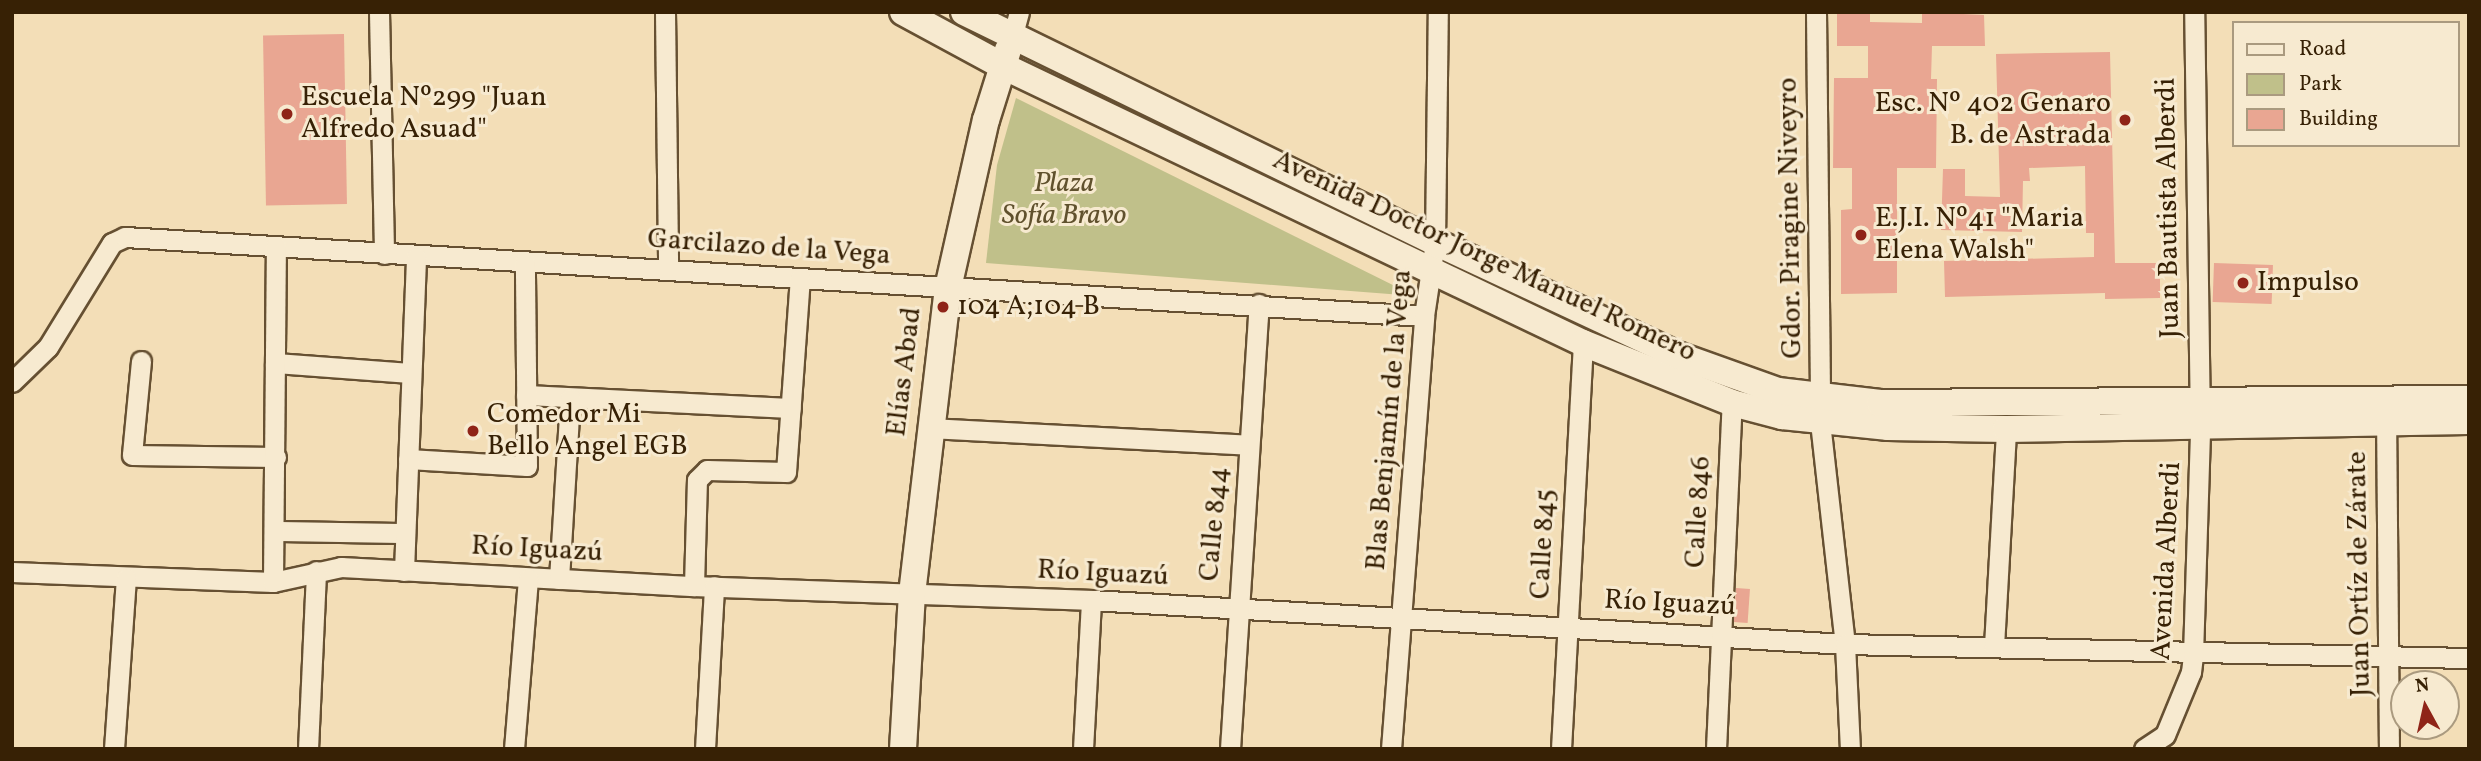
<!DOCTYPE html>
<html>
<head>
<meta charset="utf-8">
<style>
  body { margin:0 }
  #map { position:relative; width:2481px; height:761px; overflow:hidden; background:#f3deb7; font-family:Vollkorn,serif }
  div>[style] { position:absolute }
  .green>* { inset:0; background:#c0c08a }
  .building>* { inset:0; background:#e9a692; transform-origin:0 0 }
  .roads { filter:drop-shadow(2px 0 #665032) drop-shadow(-2px 0 #665032) drop-shadow(0 2px #665032) drop-shadow(0 -2px #665032) }
  .street>* { height:19px; margin:-9.5px; padding:0 9.5px; transform-origin:9.5px; border-radius:9.5px; background:#f7ead0 }
  .secondary>* { height:26px; margin:-13px; padding:0 13px; transform-origin:13px; border-radius:13px; background:#f7ead0 }
  .dots>* { width:19px; height:19px; translate:-50% -50%; box-sizing:border-box; border:4px solid #f7ead0; border-radius:50% }
  span { translate:-50% -50%; white-space:nowrap; text-align:center; line-height:1.15; -webkit-text-stroke:6px #f7ead0; paint-order:stroke }
  .poi-label { font-size:28px; color:#372105 }
  .left { translate:0 -50%; text-align:left }
  .right { translate:-100% -50%; text-align:right }
  .park-label { font-size:28px; color:#60512d; font-style:italic }
  .street-label { font-size:28px; color:#372105 }
  .frame { position:absolute; inset:0; border:14px solid #372105; pointer-events:none }
  .legend { position:absolute; left:2232px; top:21px; width:228px; height:126px; box-sizing:border-box; background:#f7ead0; border:2px solid #aa9a7f; margin:0; padding:9px 12px; list-style:none; font-size:21px; color:#372105 }
  .legend li { display:flex; align-items:center; gap:14px; height:35px }
  .legend b { width:35px; border:2px solid #aa9a7f }
  .north { position:absolute; left:2390px; top:670px; width:70px; height:70px; box-sizing:border-box; background:#f7ead0; border:2px solid #aa9a7f; border-radius:50%; rotate:352deg; font-size:19px; font-weight:700; line-height:28px; text-align:center; color:#372105 }
  .north::after { content:''; display:block; margin:auto; width:24px; height:32px; background:#8f2418; clip-path:polygon(50% 0,100% 100%,50% 72%,0 100%) }
</style>
</head>
<body>
<div id="map">
  <div class="green">
    <i style="clip-path:polygon(1016px 98px,1415px 296px,986px 263px,997px 165px)"></i>
  </div>
  <div class="building">
    <i style="clip-path:polygon(1837px 12px,1870px 12px,1870px 22px,1922px 23px,1922px 12px,1984px 15px,1985px 46px,1932px 46px,1931px 79px,1937px 79px,1936px 168px,1897px 168px,1897px 293px,1841px 294px,1841px 210px,1852px 209px,1852px 168px,1833px 168px,1834px 78px,1868px 78px,1868px 46px,1837px 46px)"></i>
    <i style="left:344px;top:34px;width:170px;height:81px;rotate:89deg"></i>
    <i style="clip-path:polygon(2110px 52px,2115px 263px,2160px 263px,2160px 298px,2105px 299px,2105px 293px,1945px 297px,1944px 261px,2094px 257px,2094px 233px,2086px 233px,2085px 166px,2029px 168px,2030px 181px,2023px 181px,2022px 232px,1941px 230px,1943px 169px,1965px 169px,1965px 196px,2000px 197px,1996px 54px)"></i>
    <i style="left:2214px;top:263px;width:59px;height:39px;rotate:2deg"></i>
    <i style="left:1736px;top:588px;width:14px;height:34px;rotate:4deg"></i>
  </div>
  <div class="roads">
    <div class="street">
      <i style="left:379px;top:12px;width:242px;rotate:88.8deg"></i>
      <i style="left:665px;top:12px;width:256px;rotate:89.3deg"></i>
      <i style="left:1816px;top:12px;width:410px;rotate:89.4deg"></i>
      <i style="left:1820px;top:422px;width:223px;rotate:83.6deg"></i>
      <i style="left:1845px;top:644px;width:105px;rotate:87.3deg"></i>
      <i style="left:1012px;top:38px;width:27px;rotate:-75deg"></i>
      <i style="left:141px;top:361px;width:94px;rotate:95.5deg"></i>
      <i style="left:132px;top:455px;width:144px;rotate:0.8deg"></i>
      <i style="left:275px;top:363px;width:136px;rotate:4.2deg"></i>
      <i style="left:12px;top:382px;width:50px;rotate:-44.2deg"></i>
      <i style="left:48px;top:347px;width:122px;rotate:-58.4deg"></i>
      <i style="left:112px;top:243px;width:14px;rotate:-25deg"></i>
      <i style="left:125px;top:237px;width:1301px;rotate:3.48deg"></i>
      <i style="left:526px;top:395px;width:265px;rotate:2.8deg"></i>
      <i style="left:2386px;top:410px;width:339px;rotate:89.5deg"></i>
      <i style="left:929px;top:428px;width:320px;rotate:3deg"></i>
      <i style="left:408px;top:459px;width:119px;rotate:3.4deg"></i>
      <i style="left:527px;top:466px;width:205px;rotate:-90.6deg"></i>
      <i style="left:274px;top:531px;width:131px;rotate:0.9deg"></i>
      <i style="left:404px;top:571px;width:314px;rotate:-87.8deg"></i>
      <i style="left:12px;top:572px;width:261px;rotate:2.2deg"></i>
      <i style="left:273px;top:582px;width:70px;rotate:-12.4deg"></i>
      <i style="left:341px;top:567px;width:354px;rotate:3.1deg"></i>
      <i style="left:694px;top:586px;width:397px;rotate:2deg"></i>
      <i style="left:1091px;top:600px;width:755px;rotate:3.34deg"></i>
      <i style="left:1845px;top:644px;width:624px;rotate:1.29deg"></i>
      <i style="left:559px;top:579px;width:181px;rotate:-86.5deg"></i>
      <i style="left:273px;top:582px;width:336px;rotate:-89.5deg"></i>
      <i style="left:694px;top:586px;width:106px;rotate:-88.4deg"></i>
      <i style="left:697px;top:480px;width:14px;rotate:-45deg"></i>
      <i style="left:707px;top:470px;width:79px;rotate:1.5deg"></i>
      <i style="left:786px;top:472px;width:194px;rotate:-85.9deg"></i>
      <i style="left:1994px;top:646px;width:217px;rotate:-86.8deg"></i>
      <i style="left:114px;top:749px;width:171px;rotate:-86deg"></i>
      <i style="left:308px;top:749px;width:178px;rotate:-87.4deg"></i>
      <i style="left:514px;top:749px;width:171px;rotate:-85.3deg"></i>
      <i style="left:705px;top:749px;width:163px;rotate:-86.8deg"></i>
      <i style="left:1083px;top:749px;width:149px;rotate:-86.9deg"></i>
      <i style="left:1230px;top:749px;width:446px;rotate:-86.3deg"></i>
      <i style="left:1391px;top:749px;width:434px;rotate:-85.6deg"></i>
      <i style="left:1424px;top:316px;width:75px;rotate:-81.5deg"></i>
      <i style="left:1435px;top:242px;width:230px;rotate:-89.3deg"></i>
      <i style="left:1561px;top:749px;width:407px;rotate:-86.9deg"></i>
      <i style="left:1716px;top:749px;width:346px;rotate:-87.4deg"></i>
      <i style="left:2144px;top:749px;width:25px;rotate:-34deg"></i>
      <i style="left:2165px;top:735px;width:68px;rotate:-67.6deg"></i>
      <i style="left:2191px;top:672px;width:17px;rotate:-83deg"></i>
      <i style="left:2193px;top:655px;width:229px;rotate:-88.2deg"></i>
      <i style="left:2200px;top:426px;width:414px;rotate:-90.8deg"></i>
    </div>
    <div class="secondary">
      <i style="left:903px;top:12px;width:114px;rotate:28.4deg"></i>
      <i style="left:1003px;top:66px;width:643px;rotate:25.53deg"></i>
      <i style="left:1583px;top:343px;width:161px;rotate:21.9deg"></i>
      <i style="left:1732px;top:403px;width:52px;rotate:14.6deg"></i>
      <i style="left:1782px;top:416px;width:107px;rotate:5.9deg"></i>
      <i style="left:1888px;top:427px;width:118px;rotate:1deg"></i>
      <i style="left:2006px;top:429px;width:463px;rotate:-1deg"></i>
      <i style="left:964px;top:12px;width:524px;rotate:26.03deg"></i>
      <i style="left:1435px;top:242px;width:270px;rotate:25deg"></i>
      <i style="left:1680px;top:356px;width:104px;rotate:19.7deg"></i>
      <i style="left:1778px;top:391px;width:103px;rotate:6.7deg"></i>
      <i style="left:1880px;top:403px;width:589px;rotate:-0.39deg"></i>
      <i style="left:903px;top:749px;width:155px;rotate:-86.7deg"></i>
      <i style="left:912px;top:594px;width:308px;rotate:-83.3deg"></i>
      <i style="left:948px;top:288px;width:172px;rotate:-77.3deg"></i>
      <i style="left:986px;top:120px;width:73px;rotate:-72.6deg"></i>
    </div>
  </div>
  <div class="dots">
    <i style="left:287px;top:114px;background:#8f2418"></i>
    <i style="left:2125px;top:120px;background:#8f2418"></i>
    <i style="left:1861px;top:235px;background:#8f2418"></i>
    <i style="left:2243px;top:283px;background:#8f2418"></i>
    <i style="left:943px;top:307px;background:#8f2418"></i>
    <i style="left:473px;top:431px;background:#8f2418"></i>
  </div>
  <div class="poi-label">
    <span class="left" style="left:301px;top:114px">Escuela Nº299 "Juan<br>Alfredo Asuad"</span>
    <span class="right" style="left:2111px;top:120px">Esc. Nº 402 Genaro<br>B. de Astrada</span>
    <span class="left" style="left:1875px;top:235px">E.J.I. Nº41 "Maria<br>Elena Walsh"</span>
    <span class="left" style="left:2257px;top:283px">Impulso</span>
    <span class="left" style="left:957px;top:307px">104 A;104 B</span>
    <span class="left" style="left:487px;top:431px">Comedor Mi<br>Bello Angel EGB</span>
  </div>
  <div class="park-label">
    <span style="left:1064px;top:200px">Plaza<br>Sofía Bravo</span>
  </div>
  <div class="street-label">
    <span style="left:2169px;top:208px;rotate:-91deg">Juan Bautista Alberdi</span>
    <span style="left:1791px;top:218px;rotate:-91deg">Gdor. Piragine Niveyro</span>
    <span style="left:769px;top:248px;rotate:4deg">Garcilazo de la Vega</span>
    <span style="left:1484px;top:257px;rotate:25deg">Avenida Doctor Jorge Manuel Romero</span>
    <span style="left:905px;top:372px;rotate:-83deg">Elías Abad</span>
    <span style="left:1390px;top:420px;rotate:-85deg">Blas Benjamín de la Vega</span>
    <span style="left:1699px;top:512px;rotate:-87deg">Calle 846</span>
    <span style="left:1215px;top:524px;rotate:-85deg">Calle 844</span>
    <span style="left:1544px;top:544px;rotate:-87deg">Calle 845</span>
    <span style="left:537px;top:550px;rotate:3deg">Río Iguazú</span>
    <span style="left:2167px;top:561px;rotate:-87deg">Avenida Alberdi</span>
    <span style="left:1103px;top:574px;rotate:3deg">Río Iguazú</span>
    <span style="left:2360px;top:574px;rotate:-91deg">Juan Ortíz de Zárate</span>
    <span style="left:1670px;top:604px;rotate:3deg">Río Iguazú</span>
  </div>
  <div class="frame"></div>
  <ul class="legend">
  <li><b style="height:9px;background:#f7ead0"></b>Road</li>
  <li><b style="height:19px;background:#c0c08a"></b>Park</li>
  <li><b style="height:19px;background:#e9a692"></b>Building</li>
  </ul>
  <div class="north">N</div>
</div>
</body>
</html>
